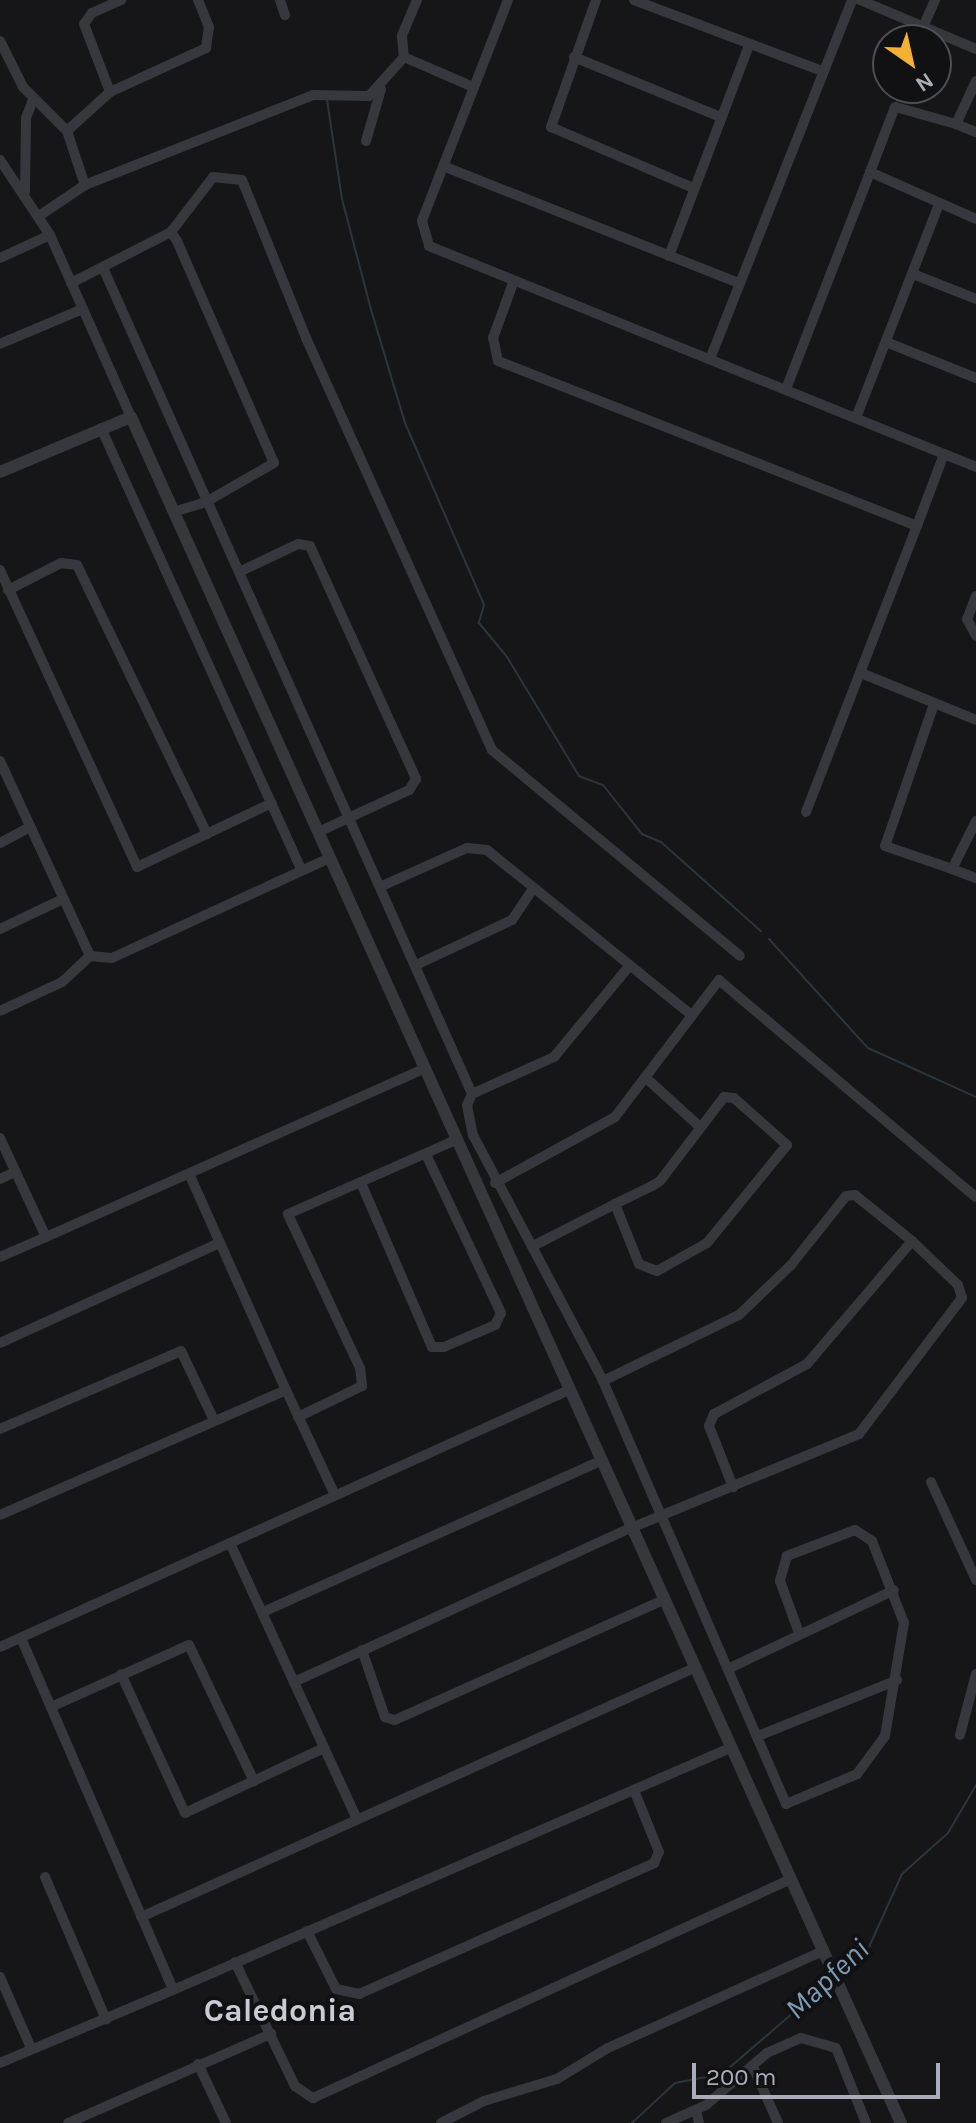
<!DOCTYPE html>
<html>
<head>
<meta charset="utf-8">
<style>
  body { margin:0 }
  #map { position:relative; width:976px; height:2123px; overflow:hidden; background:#161618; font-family:Karla,sans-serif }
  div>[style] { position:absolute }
  .stream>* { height:2px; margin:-1px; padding:0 1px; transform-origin:1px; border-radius:1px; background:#2c353c }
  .minor>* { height:10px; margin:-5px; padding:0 5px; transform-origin:5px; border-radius:5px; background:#37383d }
  .tertiary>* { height:12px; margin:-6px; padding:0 6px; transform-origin:6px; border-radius:6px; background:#37383d }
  span { translate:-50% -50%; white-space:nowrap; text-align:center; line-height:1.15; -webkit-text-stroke:8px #111113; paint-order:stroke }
  .water-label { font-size:30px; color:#7f9bb3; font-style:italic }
  .quarter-label { font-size:32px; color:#c9ccd4; font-weight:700 }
  .north { position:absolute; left:872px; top:24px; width:80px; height:80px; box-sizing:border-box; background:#111113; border:2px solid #4d4f55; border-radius:50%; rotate:146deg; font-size:22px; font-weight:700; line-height:32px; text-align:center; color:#a8adb8 }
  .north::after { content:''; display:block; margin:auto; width:28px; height:36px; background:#f2b134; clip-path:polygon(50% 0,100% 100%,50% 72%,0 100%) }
  .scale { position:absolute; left:692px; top:2063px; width:248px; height:36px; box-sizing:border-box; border:4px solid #a8adb8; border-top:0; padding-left:10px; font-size:24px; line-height:28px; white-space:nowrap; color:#a8adb8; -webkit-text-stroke:6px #111113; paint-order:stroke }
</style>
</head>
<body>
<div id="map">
  <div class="stream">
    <i style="left:327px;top:100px;width:100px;rotate:81.4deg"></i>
    <i style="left:342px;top:199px;width:118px;rotate:75.3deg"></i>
    <i style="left:372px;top:313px;width:115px;rotate:73.3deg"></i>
    <i style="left:405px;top:423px;width:198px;rotate:66.5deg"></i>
    <i style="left:484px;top:605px;width:19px;rotate:106deg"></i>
    <i style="left:479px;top:623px;width:44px;rotate:50.5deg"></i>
    <i style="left:507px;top:657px;width:139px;rotate:58.8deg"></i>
    <i style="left:579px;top:776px;width:26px;rotate:21deg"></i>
    <i style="left:603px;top:785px;width:63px;rotate:51.5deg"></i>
    <i style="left:642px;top:834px;width:21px;rotate:23deg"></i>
    <i style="left:661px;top:842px;width:134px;rotate:41.7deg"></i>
    <i style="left:769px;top:939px;width:147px;rotate:47.8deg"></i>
    <i style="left:868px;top:1048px;width:119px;rotate:24.4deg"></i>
    <i style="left:838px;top:1974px;width:41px;rotate:-41.1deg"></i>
    <i style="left:869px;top:1947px;width:80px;rotate:-65.7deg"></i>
    <i style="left:902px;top:1874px;width:62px;rotate:-41.7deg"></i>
    <i style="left:948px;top:1833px;width:56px;rotate:-59.7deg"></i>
    <i style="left:632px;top:2123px;width:59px;rotate:-42.9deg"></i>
    <i style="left:675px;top:2083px;width:48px;rotate:-10.8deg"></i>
    <i style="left:722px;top:2074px;width:143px;rotate:-40.7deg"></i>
  </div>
  <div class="minor">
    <i style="left:280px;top:0;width:16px;rotate:72deg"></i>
    <i style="left:417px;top:0;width:39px;rotate:113deg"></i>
    <i style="left:402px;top:36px;width:21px;rotate:85deg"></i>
    <i style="left:404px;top:57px;width:75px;rotate:23.5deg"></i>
    <i style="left:508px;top:0;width:237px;rotate:111.3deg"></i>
    <i style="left:422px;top:221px;width:26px;rotate:74deg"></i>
    <i style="left:429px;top:246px;width:555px;rotate:21.99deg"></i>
    <i style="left:944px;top:454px;width:77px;rotate:110.6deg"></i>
    <i style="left:917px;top:526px;width:450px;rotate:-158.5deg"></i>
    <i style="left:498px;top:361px;width:24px;rotate:-102deg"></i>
    <i style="left:493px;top:338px;width:59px;rotate:-70deg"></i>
    <i style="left:596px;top:0;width:135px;rotate:109.5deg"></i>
    <i style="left:551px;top:127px;width:152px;rotate:23.2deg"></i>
    <i style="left:634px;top:0;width:201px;rotate:20.7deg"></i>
    <i style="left:860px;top:0;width:126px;rotate:22.9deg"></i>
    <i style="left:923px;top:27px;width:30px;rotate:-66deg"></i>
    <i style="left:0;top:41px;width:51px;rotate:63.4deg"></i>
    <i style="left:23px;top:87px;width:62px;rotate:45deg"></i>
    <i style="left:67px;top:131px;width:57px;rotate:71.6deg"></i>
    <i style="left:85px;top:185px;width:55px;rotate:146deg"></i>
    <i style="left:574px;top:57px;width:158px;rotate:22.3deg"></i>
    <i style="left:976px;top:81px;width:47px;rotate:114.9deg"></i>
    <i style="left:956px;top:124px;width:22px;rotate:22deg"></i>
    <i style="left:110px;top:92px;width:73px;rotate:-110.9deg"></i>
    <i style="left:84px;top:24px;width:14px;rotate:-54deg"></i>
    <i style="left:92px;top:13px;width:32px;rotate:-24deg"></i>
    <i style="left:956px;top:124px;width:63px;rotate:-164.4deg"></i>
    <i style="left:895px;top:107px;width:70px;rotate:111deg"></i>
    <i style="left:870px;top:172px;width:116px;rotate:23.9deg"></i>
    <i style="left:67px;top:131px;width:58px;rotate:-42.2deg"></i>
    <i style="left:110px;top:92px;width:106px;rotate:-24.6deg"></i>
    <i style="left:206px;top:48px;width:21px;rotate:-82deg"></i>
    <i style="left:209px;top:27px;width:29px;rotate:-112deg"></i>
    <i style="left:366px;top:141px;width:54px;rotate:-73.9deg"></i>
    <i style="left:0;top:160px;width:90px;rotate:56.3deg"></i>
    <i style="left:50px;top:235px;width:199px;rotate:66deg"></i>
    <i style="left:443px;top:166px;width:317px;rotate:21.6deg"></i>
    <i style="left:85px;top:185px;width:245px;rotate:-21.5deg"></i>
    <i style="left:313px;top:95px;width:56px;rotate:1deg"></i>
    <i style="left:369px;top:96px;width:52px;rotate:-48.1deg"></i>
    <i style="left:25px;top:192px;width:74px;rotate:-89.2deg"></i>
    <i style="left:26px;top:118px;width:19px;rotate:-69deg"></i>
    <i style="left:171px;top:232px;width:69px;rotate:-52.6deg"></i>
    <i style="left:213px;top:177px;width:29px;rotate:6deg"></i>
    <i style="left:242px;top:180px;width:170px;rotate:67.9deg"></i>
    <i style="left:306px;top:338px;width:452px;rotate:65.7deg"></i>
    <i style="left:492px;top:750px;width:322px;rotate:39.7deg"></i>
    <i style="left:669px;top:256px;width:226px;rotate:-69.2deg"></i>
    <i style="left:0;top:258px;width:55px;rotate:-24.7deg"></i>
    <i style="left:104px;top:270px;width:902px;rotate:65.93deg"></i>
    <i style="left:472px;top:1094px;width:12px;rotate:114deg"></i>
    <i style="left:467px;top:1105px;width:31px;rotate:79deg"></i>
    <i style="left:473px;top:1135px;width:278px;rotate:62.1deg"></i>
    <i style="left:603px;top:1381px;width:461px;rotate:66.6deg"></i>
    <i style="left:786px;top:1804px;width:77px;rotate:-22.9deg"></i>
    <i style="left:857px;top:1774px;width:47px;rotate:-53.6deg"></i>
    <i style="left:885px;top:1736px;width:115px;rotate:-80.5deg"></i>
    <i style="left:904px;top:1623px;width:88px;rotate:-111.3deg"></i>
    <i style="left:872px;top:1541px;width:20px;rotate:-147deg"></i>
    <i style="left:855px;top:1530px;width:73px;rotate:159.1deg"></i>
    <i style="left:787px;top:1556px;width:26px;rotate:106deg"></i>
    <i style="left:780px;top:1581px;width:55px;rotate:69.9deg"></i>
    <i style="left:913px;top:274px;width:68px;rotate:21.6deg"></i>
    <i style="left:71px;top:283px;width:112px;rotate:-27deg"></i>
    <i style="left:171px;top:232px;width:11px;rotate:56deg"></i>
    <i style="left:177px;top:241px;width:242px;rotate:66.4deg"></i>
    <i style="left:274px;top:463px;width:78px;rotate:150.2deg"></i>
    <i style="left:206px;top:502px;width:34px;rotate:163deg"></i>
    <i style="left:886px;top:342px;width:97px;rotate:21.8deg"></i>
    <i style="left:0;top:344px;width:90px;rotate:-22.9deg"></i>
    <i style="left:710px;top:359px;width:386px;rotate:-68.4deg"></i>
    <i style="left:786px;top:389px;width:233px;rotate:-68.8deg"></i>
    <i style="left:856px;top:418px;width:230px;rotate:-68.8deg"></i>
    <i style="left:101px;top:428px;width:484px;rotate:65.6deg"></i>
    <i style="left:944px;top:454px;width:35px;rotate:22deg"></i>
    <i style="left:0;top:570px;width:327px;rotate:65.2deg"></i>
    <i style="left:137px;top:867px;width:149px;rotate:-25.4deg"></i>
    <i style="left:241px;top:571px;width:63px;rotate:-25.3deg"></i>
    <i style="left:298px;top:544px;width:12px;rotate:9deg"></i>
    <i style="left:310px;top:546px;width:256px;rotate:65.5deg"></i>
    <i style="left:416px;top:779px;width:13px;rotate:122deg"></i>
    <i style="left:409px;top:790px;width:100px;rotate:155.2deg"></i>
    <i style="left:8px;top:590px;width:59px;rotate:-27deg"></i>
    <i style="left:61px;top:563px;width:16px;rotate:7deg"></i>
    <i style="left:77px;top:565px;width:299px;rotate:64.2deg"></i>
    <i style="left:976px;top:596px;width:25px;rotate:111deg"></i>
    <i style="left:967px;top:619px;width:19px;rotate:62deg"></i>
    <i style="left:861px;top:673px;width:124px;rotate:22.2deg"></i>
    <i style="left:934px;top:704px;width:150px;rotate:109deg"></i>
    <i style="left:885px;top:846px;width:71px;rotate:18.9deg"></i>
    <i style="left:952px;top:869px;width:54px;rotate:-63.4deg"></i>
    <i style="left:0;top:761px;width:215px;rotate:65.2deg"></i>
    <i style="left:90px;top:956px;width:38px;rotate:137deg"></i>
    <i style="left:62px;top:982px;width:68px;rotate:154.9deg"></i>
    <i style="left:806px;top:812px;width:307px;rotate:-68.8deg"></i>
    <i style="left:0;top:843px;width:34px;rotate:-28deg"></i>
    <i style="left:952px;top:869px;width:26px;rotate:21deg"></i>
    <i style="left:382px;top:886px;width:93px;rotate:-24.1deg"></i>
    <i style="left:467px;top:848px;width:20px;rotate:6deg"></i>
    <i style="left:487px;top:850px;width:261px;rotate:38.9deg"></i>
    <i style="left:0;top:929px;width:70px;rotate:-25.5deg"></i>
    <i style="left:90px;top:956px;width:22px;rotate:5deg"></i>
    <i style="left:112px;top:958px;width:239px;rotate:-24.7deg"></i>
    <i style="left:416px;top:965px;width:106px;rotate:-25.1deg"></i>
    <i style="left:512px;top:920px;width:37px;rotate:-56deg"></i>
    <i style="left:646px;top:1078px;width:73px;rotate:42.2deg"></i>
    <i style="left:472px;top:1094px;width:90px;rotate:-24.3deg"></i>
    <i style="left:554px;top:1057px;width:119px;rotate:-50.4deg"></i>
    <i style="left:0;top:1138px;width:109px;rotate:65.1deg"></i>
    <i style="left:46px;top:1237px;width:50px;rotate:156.5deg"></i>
    <i style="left:191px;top:1178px;width:232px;rotate:65.9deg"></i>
    <i style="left:0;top:1179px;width:17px;rotate:-25deg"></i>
    <i style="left:361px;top:1183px;width:179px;rotate:66.6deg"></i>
    <i style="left:432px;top:1347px;width:12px"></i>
    <i style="left:444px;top:1347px;width:56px;rotate:-23.3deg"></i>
    <i style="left:495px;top:1325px;width:13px;rotate:-63deg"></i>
    <i style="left:501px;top:1313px;width:176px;rotate:-115.3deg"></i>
    <i style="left:495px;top:1183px;width:137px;rotate:-28.8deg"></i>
    <i style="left:615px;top:1117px;width:172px;rotate:-52.8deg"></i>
    <i style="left:719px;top:980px;width:336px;rotate:40.2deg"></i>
    <i style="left:46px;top:1237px;width:415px;rotate:-24deg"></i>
    <i style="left:533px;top:1246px;width:92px;rotate:-27.1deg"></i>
    <i style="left:615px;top:1204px;width:41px;rotate:-25.9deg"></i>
    <i style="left:652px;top:1186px;width:9px;rotate:-32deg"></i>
    <i style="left:660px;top:1181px;width:106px;rotate:-52.7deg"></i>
    <i style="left:724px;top:1097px;width:10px;rotate:6deg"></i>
    <i style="left:734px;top:1098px;width:71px;rotate:41.6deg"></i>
    <i style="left:787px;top:1145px;width:127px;rotate:129.2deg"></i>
    <i style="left:707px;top:1243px;width:57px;rotate:150.8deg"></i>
    <i style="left:657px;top:1271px;width:19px;rotate:-159deg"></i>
    <i style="left:639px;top:1264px;width:65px;rotate:-111.8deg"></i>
    <i style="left:0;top:1343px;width:239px;rotate:-24.5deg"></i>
    <i style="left:603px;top:1381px;width:151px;rotate:-25.9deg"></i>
    <i style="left:739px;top:1315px;width:72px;rotate:-43.9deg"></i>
    <i style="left:791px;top:1265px;width:88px;rotate:-51.4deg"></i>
    <i style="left:846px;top:1196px;width:9px;rotate:-6deg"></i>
    <i style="left:855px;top:1195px;width:73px;rotate:38.9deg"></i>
    <i style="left:912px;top:1241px;width:162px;rotate:130.5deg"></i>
    <i style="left:807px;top:1364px;width:106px;rotate:151.7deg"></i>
    <i style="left:714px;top:1414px;width:13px;rotate:113deg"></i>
    <i style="left:709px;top:1426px;width:66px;rotate:68.5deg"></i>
    <i style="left:298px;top:1417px;width:71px;rotate:-25.8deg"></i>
    <i style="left:362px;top:1386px;width:18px;rotate:-96deg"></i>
    <i style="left:360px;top:1368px;width:170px;rotate:-115.1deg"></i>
    <i style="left:288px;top:1214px;width:184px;rotate:-23.8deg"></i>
    <i style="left:0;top:1429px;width:197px;rotate:-23.3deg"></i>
    <i style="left:181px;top:1351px;width:74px;rotate:64.5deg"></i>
    <i style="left:931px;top:1482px;width:108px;rotate:65.3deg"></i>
    <i style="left:0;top:1515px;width:312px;rotate:-23.6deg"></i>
    <i style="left:286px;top:1390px;width:114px;rotate:65deg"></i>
    <i style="left:230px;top:1543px;width:302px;rotate:65.3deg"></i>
    <i style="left:263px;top:1612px;width:370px;rotate:-24.1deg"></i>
    <i style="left:21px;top:1638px;width:383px;rotate:66.6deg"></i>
    <i style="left:173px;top:1990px;width:607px;rotate:-23.48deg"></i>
    <i style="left:0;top:1647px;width:624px;rotate:-24.31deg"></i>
    <i style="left:362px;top:1650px;width:71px;rotate:71.1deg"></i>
    <i style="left:385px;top:1717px;width:10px;rotate:17deg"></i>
    <i style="left:395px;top:1720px;width:294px;rotate:-24.1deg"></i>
    <i style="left:732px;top:1667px;width:179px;rotate:-25.4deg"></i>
    <i style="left:121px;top:1674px;width:153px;rotate:65.3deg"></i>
    <i style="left:185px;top:1813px;width:153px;rotate:-25.1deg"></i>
    <i style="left:294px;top:1682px;width:371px;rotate:-24.6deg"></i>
    <i style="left:631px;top:1528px;width:247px;rotate:-22.4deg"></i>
    <i style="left:859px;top:1434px;width:171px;rotate:-52.9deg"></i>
    <i style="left:962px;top:1298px;width:14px;rotate:-107deg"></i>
    <i style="left:958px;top:1285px;width:64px;rotate:-136.3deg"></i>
    <i style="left:51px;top:1707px;width:151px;rotate:-24.2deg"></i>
    <i style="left:189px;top:1645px;width:151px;rotate:64.5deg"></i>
    <i style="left:960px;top:1735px;width:63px;rotate:-75.3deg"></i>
    <i style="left:758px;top:1736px;width:150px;rotate:-21.9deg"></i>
    <i style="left:45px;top:1877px;width:155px;rotate:66.8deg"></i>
    <i style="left:141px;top:1917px;width:606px;rotate:-24.24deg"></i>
    <i style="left:307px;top:1931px;width:65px;rotate:63.4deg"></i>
    <i style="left:336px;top:1989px;width:24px;rotate:12deg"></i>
    <i style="left:359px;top:1994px;width:323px;rotate:-23.9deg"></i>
    <i style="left:654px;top:1863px;width:12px;rotate:-66deg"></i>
    <i style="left:659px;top:1852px;width:67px;rotate:-112deg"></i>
    <i style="left:235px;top:1962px;width:138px;rotate:64.2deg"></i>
    <i style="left:295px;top:2086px;width:22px;rotate:34deg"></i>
    <i style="left:313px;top:2098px;width:524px;rotate:-24.61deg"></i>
    <i style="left:0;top:1977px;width:77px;rotate:66.4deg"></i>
    <i style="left:0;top:2063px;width:188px;rotate:-22.9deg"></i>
    <i style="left:198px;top:2064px;width:65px;rotate:64.6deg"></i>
    <i style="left:754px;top:2069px;width:59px;rotate:66deg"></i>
    <i style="left:696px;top:2110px;width:13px;rotate:77deg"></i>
    <i style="left:68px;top:2123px;width:222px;rotate:-23.7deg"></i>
    <i style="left:441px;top:2123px;width:48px;rotate:-27.1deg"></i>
    <i style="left:484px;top:2101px;width:76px;rotate:-16.8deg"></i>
    <i style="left:557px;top:2079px;width:60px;rotate:-31.3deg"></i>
    <i style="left:608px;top:2048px;width:234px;rotate:-24.3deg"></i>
    <i style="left:666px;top:2123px;width:44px;rotate:-24.2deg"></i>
    <i style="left:706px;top:2105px;width:80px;rotate:-40.4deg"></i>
    <i style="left:767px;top:2053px;width:37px;rotate:-24deg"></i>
    <i style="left:801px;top:2038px;width:36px;rotate:16deg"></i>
    <i style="left:836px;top:2048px;width:81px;rotate:68.2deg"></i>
  </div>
  <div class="tertiary">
    <i style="left:0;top:472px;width:142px;rotate:-22.8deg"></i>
    <i style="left:131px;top:417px;width:1872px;rotate:65.71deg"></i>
  </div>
  <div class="water-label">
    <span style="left:827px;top:1979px;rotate:-43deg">Mapfeni</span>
  </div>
  <div class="quarter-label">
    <span style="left:280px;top:2011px">Caledonia</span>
  </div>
  <div class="north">N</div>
  <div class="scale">200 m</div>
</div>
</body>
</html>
